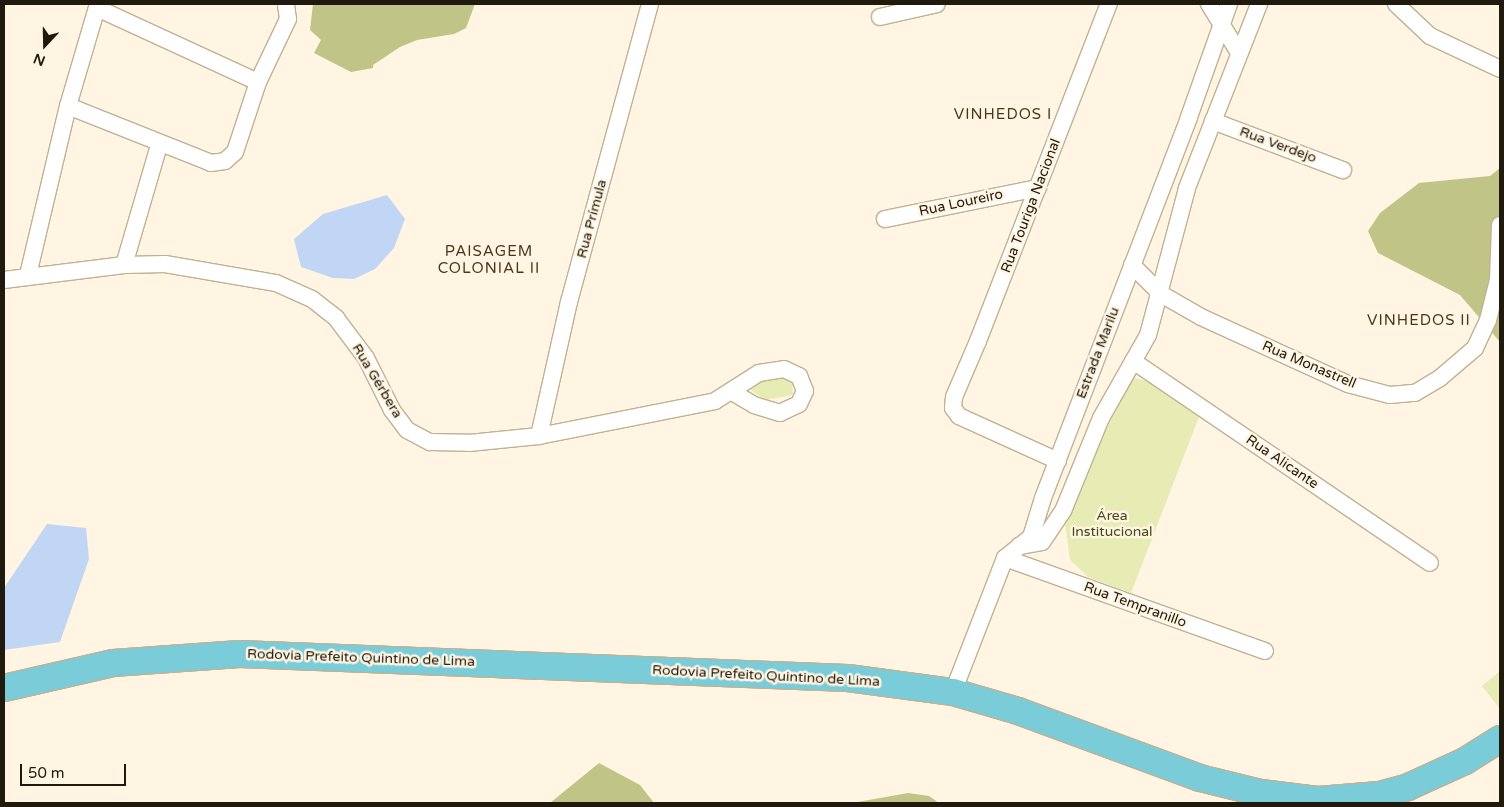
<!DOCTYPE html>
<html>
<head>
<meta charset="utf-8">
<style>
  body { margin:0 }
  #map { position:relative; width:1504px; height:807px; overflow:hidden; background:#fff5e2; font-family:"Varela Round",sans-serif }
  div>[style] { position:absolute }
  .green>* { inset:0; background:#e7ecb5 }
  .forest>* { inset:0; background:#c0c487 }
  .water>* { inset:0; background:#c1d5f4 }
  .roads { filter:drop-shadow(1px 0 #c1b193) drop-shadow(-1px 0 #c1b193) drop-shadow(0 1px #c1b193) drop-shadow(0 -1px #c1b193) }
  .minor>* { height:16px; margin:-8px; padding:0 8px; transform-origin:8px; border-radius:8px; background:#fff }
  .primary>* { height:26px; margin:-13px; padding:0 13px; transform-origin:13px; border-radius:13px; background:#7accd9 }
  span { translate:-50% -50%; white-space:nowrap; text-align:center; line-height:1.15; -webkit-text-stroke:5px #fff5e2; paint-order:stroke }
  .street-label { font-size:14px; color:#201a0e }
  .park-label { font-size:14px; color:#47491a }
  .neighbourhood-label { font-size:15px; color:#44371c; letter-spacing:1px }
  .frame { position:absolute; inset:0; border:5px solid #201a0e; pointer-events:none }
  .north { position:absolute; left:20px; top:20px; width:50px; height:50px; -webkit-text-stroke:4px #fff5e2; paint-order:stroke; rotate:201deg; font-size:14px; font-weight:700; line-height:20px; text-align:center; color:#201a0e }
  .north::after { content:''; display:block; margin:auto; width:18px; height:22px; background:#201a0e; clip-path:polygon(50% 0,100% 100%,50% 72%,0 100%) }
  .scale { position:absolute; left:20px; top:764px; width:106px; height:22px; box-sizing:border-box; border:2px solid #201a0e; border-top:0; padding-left:6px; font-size:15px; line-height:18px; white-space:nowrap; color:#201a0e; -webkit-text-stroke:4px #fff5e2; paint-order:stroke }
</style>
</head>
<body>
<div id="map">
  <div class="green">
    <i style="clip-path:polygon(779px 375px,792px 380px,793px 395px,765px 400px,748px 388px,759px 378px)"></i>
    <i style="clip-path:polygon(1133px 378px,1148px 381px,1199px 417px,1131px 593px,1088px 577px,1070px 560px,1065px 524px,1100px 441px)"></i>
    <i style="clip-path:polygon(1500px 671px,1500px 709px,1482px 686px)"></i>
  </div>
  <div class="forest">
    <i style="clip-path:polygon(313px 4px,475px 4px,466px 28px,454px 34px,417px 40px,400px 47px,373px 65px,373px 68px,351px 72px,314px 53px,321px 40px,310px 30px)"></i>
    <i style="clip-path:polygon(1500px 168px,1500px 342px,1460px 295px,1378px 253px,1368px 231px,1380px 213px,1419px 183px,1490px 176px)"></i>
    <i style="clip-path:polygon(599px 763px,640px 785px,654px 803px,550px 803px)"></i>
    <i style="clip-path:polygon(908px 793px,929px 796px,939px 803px,852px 803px)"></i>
  </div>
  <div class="water">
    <i style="clip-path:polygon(387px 195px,405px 219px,394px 248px,375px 269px,354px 279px,333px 278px,301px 267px,294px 239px,323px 214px)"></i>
    <i style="clip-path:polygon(47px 524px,86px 528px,89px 559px,60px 642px,4px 650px,4px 588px)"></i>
  </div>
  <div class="roads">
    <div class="minor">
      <i style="left:1209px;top:4px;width:57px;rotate:58.5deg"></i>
      <i style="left:1396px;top:4px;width:47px;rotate:43.3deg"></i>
      <i style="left:1430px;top:36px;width:77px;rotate:25.2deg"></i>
      <i style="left:97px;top:8px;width:177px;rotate:24.7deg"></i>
      <i style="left:880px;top:17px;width:58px;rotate:-12.8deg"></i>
      <i style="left:68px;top:106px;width:154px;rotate:21.7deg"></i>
      <i style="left:211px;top:163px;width:14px;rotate:-8deg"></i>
      <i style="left:225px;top:161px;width:13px;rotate:-42deg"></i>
      <i style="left:235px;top:152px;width:74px;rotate:-71.8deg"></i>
      <i style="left:258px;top:82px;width:70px;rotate:-64.5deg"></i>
      <i style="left:288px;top:19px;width:15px;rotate:-98deg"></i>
      <i style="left:1213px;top:121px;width:139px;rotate:20.7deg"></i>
      <i style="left:885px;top:219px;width:156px;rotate:-11.5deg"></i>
      <i style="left:124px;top:265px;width:125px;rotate:-73.7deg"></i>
      <i style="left:1132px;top:265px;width:41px;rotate:45deg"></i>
      <i style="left:1161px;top:294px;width:46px;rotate:29.9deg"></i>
      <i style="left:1201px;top:317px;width:162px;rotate:24.5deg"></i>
      <i style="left:1348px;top:384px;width:43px;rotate:14.7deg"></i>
      <i style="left:1390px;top:395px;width:25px;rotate:-5deg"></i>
      <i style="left:1415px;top:393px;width:29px;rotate:-31deg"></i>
      <i style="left:1440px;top:378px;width:46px;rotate:-40.6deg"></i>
      <i style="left:1475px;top:348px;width:31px;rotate:-65deg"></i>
      <i style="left:1488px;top:320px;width:41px;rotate:-76deg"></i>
      <i style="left:1498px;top:280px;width:55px;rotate:-87.9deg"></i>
      <i style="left:28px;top:275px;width:174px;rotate:-76.7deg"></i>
      <i style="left:68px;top:106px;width:106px;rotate:-73.6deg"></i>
      <i style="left:4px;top:280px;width:121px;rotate:-7.1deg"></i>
      <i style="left:124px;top:265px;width:41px;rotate:-1.4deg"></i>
      <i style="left:165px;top:264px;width:113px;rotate:9.7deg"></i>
      <i style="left:276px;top:283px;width:39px;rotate:24deg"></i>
      <i style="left:312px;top:299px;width:31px;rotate:38deg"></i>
      <i style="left:336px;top:318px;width:50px;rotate:53.1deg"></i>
      <i style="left:366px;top:358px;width:58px;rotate:63.4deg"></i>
      <i style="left:392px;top:410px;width:25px;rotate:53deg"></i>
      <i style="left:407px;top:430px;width:26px;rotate:28deg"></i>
      <i style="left:430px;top:442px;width:39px;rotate:1deg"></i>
      <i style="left:469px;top:443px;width:70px;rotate:-5.7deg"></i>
      <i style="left:539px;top:436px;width:179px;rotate:-11.2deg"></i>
      <i style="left:715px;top:401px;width:52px;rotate:-32.5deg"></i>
      <i style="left:759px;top:373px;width:25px;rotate:-9deg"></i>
      <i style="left:784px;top:369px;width:17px;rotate:25deg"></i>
      <i style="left:799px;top:376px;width:16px;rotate:68deg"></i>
      <i style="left:805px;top:391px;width:14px;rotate:115deg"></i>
      <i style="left:799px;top:404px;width:21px;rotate:155deg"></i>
      <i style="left:780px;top:413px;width:27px;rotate:-163deg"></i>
      <i style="left:754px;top:405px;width:27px;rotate:-149deg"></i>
      <i style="left:1133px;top:361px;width:359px;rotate:34.2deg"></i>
      <i style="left:539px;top:436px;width:137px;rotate:-77.4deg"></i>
      <i style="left:569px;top:302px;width:309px;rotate:-74.8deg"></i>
      <i style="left:1058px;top:461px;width:109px;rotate:-155.6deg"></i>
      <i style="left:959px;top:416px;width:10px;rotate:-127deg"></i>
      <i style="left:953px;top:408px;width:11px;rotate:-85deg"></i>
      <i style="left:954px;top:397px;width:61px;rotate:-66.8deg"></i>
      <i style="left:978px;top:341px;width:362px;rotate:-68.8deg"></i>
      <i style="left:1019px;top:546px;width:23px;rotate:-10deg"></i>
      <i style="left:1042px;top:542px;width:37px;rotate:-56deg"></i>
      <i style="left:1063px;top:511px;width:100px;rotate:-67.8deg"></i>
      <i style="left:1101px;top:418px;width:95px;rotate:-60.5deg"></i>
      <i style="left:1148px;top:335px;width:152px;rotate:-75.1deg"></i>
      <i style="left:1187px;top:188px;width:198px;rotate:-68.6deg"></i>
      <i style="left:1005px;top:558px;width:276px;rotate:19.7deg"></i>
      <i style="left:953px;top:692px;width:144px;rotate:-68.8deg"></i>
      <i style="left:1005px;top:558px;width:33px;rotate:-39deg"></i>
      <i style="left:1031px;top:537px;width:41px;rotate:-72.9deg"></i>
      <i style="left:1043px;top:498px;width:408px;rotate:-69deg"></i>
      <i style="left:1189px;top:117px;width:120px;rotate:-70.5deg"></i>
    </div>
    <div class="primary">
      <i style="left:4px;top:688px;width:112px;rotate:-12.9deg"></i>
      <i style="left:113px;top:663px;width:127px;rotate:-4.1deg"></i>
      <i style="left:240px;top:654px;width:608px;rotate:2.26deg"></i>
      <i style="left:848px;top:678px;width:106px;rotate:7.6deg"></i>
      <i style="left:953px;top:692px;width:68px;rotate:16.3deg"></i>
      <i style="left:1018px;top:711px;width:194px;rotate:20.2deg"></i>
      <i style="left:1200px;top:778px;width:63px;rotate:13.8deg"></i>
      <i style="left:1261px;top:793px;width:57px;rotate:7deg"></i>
      <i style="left:1318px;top:800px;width:61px;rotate:-4.7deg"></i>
      <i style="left:1379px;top:795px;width:30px;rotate:-15deg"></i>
      <i style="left:1408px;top:787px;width:63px;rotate:-24.5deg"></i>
      <i style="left:1465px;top:761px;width:41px;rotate:-32.2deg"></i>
    </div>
  </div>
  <div class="street-label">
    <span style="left:1278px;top:145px;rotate:20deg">Rua Verdejo</span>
    <span style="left:961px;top:203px;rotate:-12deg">Rua Loureiro</span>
    <span style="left:1031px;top:206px;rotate:-69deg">Rua Touriga Nacional</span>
    <span style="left:592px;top:219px;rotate:-75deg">Rua Prímula</span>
    <span style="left:1098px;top:353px;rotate:-69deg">Estrada Marilu</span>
    <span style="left:1309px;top:365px;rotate:23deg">Rua Monastrell</span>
    <span style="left:377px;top:381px;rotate:59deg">Rua Gérbera</span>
    <span style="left:1282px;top:462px;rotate:34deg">Rua Alicante</span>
    <span style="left:1135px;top:605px;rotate:20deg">Rua Tempranillo</span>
    <span style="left:361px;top:658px;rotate:2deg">Rodovia Prefeito Quintino de Lima</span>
    <span style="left:766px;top:676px;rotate:3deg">Rodovia Prefeito Quintino de Lima</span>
  </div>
  <div class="park-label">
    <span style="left:1112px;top:524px">Área<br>Institucional</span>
  </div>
  <div class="neighbourhood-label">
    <span style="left:1003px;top:115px">VINHEDOS I</span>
    <span style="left:489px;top:260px">PAISAGEM<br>COLONIAL II</span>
    <span style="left:1419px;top:321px">VINHEDOS II</span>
  </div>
  <div class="frame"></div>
  <div class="north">N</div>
  <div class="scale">50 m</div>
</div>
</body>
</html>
